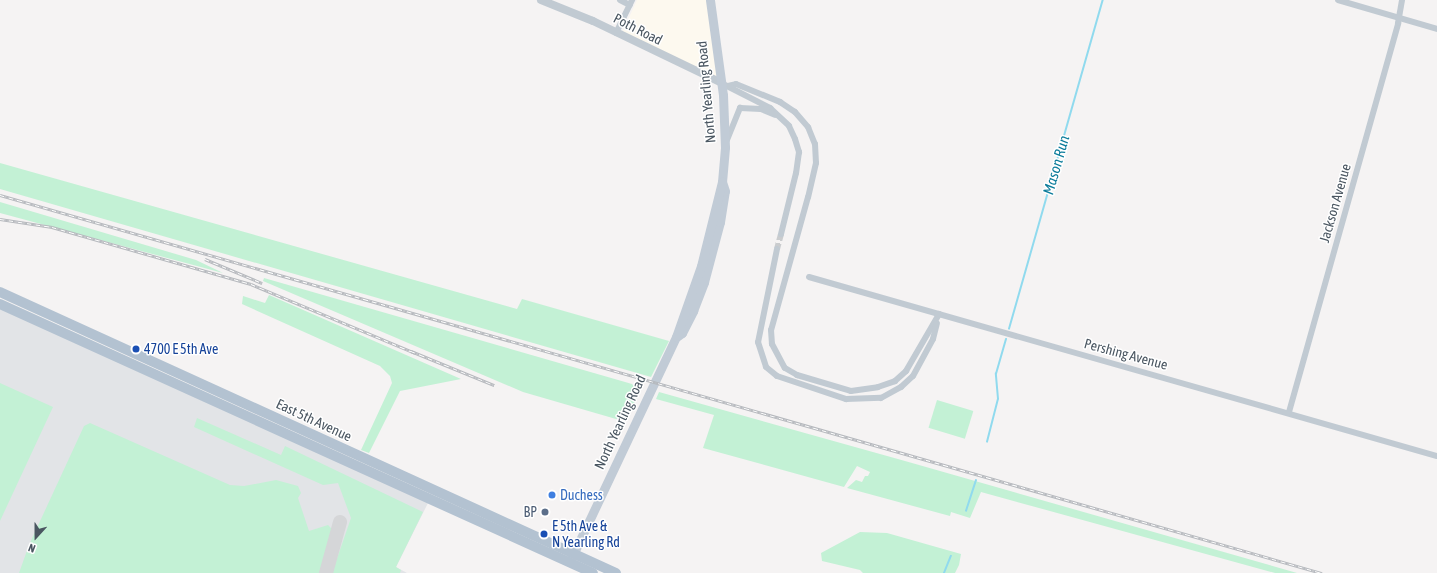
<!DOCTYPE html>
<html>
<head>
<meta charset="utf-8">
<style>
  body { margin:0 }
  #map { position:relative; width:1437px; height:573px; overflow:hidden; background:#f5f3f3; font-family:"Asap Condensed",sans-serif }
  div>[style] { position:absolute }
  .commercial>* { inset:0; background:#fdf9ef }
  .airport>* { inset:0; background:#e2e4e7 }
  .green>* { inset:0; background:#c3f1d5; transform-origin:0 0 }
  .stream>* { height:1.5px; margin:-0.75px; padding:0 0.75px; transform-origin:0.75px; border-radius:0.75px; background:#90daee }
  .taxiway>* { height:14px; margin:-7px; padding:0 7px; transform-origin:7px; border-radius:7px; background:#d5d6d8 }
  .minor-tunnel>* { height:6px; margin-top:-3px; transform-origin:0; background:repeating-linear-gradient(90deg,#caccce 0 6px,transparent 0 9px) }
  .minor>* { height:6px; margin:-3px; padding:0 3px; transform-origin:3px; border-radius:3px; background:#c1cad2 }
  .tertiary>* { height:8px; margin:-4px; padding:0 4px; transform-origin:4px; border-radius:4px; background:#c1cad2 }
  .secondary>* { height:9px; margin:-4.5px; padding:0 4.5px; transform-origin:4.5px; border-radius:4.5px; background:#c1cbd6 }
  .primary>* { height:10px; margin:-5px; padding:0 5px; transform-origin:5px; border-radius:5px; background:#b3c2d1 }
  .rail>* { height:3px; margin-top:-1.5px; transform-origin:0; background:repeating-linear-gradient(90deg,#fff 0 4.5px,#b5b8bd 0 9px); box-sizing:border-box; border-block:1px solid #b5b8bd }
  .dots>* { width:11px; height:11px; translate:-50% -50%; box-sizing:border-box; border:2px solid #fff; border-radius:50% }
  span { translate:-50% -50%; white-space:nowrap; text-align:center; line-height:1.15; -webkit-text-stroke:3px #fff; paint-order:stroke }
  .street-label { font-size:14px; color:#4a5661 }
  .transit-label { font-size:14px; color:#164399 }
  .left { translate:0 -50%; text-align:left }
  .shop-label { font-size:14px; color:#366cbe }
  .service-label { font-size:14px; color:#4e5e75 }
  .right { translate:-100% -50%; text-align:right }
  .water-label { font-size:15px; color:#0c7c9b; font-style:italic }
  .north { position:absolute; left:16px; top:517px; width:40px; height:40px; -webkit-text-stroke:3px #fff; paint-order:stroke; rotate:201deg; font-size:11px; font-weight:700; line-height:16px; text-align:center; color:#4a5661 }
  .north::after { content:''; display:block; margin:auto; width:14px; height:18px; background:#4a5661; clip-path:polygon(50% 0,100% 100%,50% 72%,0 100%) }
</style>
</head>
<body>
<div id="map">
  <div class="commercial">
    <i style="clip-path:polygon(637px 0,710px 0,721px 81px,621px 35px)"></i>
  </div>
  <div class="airport">
    <i style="clip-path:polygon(0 304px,430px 499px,396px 567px,407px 573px,0 573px)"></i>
  </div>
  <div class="green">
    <i style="clip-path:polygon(0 163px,517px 309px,522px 299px,669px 341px,651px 377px,0 189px)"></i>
    <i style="clip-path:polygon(0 202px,196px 260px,223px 273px,0 213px)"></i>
    <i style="clip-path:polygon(264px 278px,632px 384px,640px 393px,626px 417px,616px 419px,523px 392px,263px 281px)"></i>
    <i style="clip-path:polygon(269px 295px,461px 379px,400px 391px,369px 453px,361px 450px,392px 383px,390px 376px,380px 366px,242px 304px,243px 296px,265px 303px)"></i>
    <i style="clip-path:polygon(0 383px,53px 407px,0 521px)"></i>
    <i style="clip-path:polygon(659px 392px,905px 461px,1297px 573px,1275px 573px,981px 492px,970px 518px,951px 512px,950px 516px,847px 488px,856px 480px,862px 482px,865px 476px,868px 476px,870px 472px,857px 466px,844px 487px,703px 448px,714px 415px,656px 399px)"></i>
    <i style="left:937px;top:400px;width:38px;height:29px;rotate:17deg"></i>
    <i style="clip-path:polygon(197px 418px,281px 455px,285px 446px,423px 512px,396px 567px,401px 570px,400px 573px,332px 573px,351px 518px,338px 483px,323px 485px,194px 427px)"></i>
    <i style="clip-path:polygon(90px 423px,230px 485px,244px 486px,276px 480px,298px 486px,301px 493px,298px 498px,309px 531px,328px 525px,333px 530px,320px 573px,19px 573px,29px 545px,84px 426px)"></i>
    <i style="clip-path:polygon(860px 532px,887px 533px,961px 554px,959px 565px,955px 573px,863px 573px,860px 570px,822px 561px,821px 553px)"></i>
  </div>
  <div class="stream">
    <i style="left:1009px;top:329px;width:342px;rotate:-74.1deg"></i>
    <i style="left:987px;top:442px;width:44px;rotate:-75.7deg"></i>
    <i style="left:998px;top:399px;width:25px;rotate:-95deg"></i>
    <i style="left:996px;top:374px;width:36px;rotate:-74deg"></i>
    <i style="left:966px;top:511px;width:32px;rotate:-72deg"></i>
    <i style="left:944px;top:573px;width:18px;rotate:-68deg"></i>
  </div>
  <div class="taxiway">
    <i style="left:326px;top:573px;width:53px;rotate:-74.6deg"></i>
  </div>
  <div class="minor-tunnel">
    <i style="left:777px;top:249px;width:16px;rotate:-75deg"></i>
  </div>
  <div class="minor">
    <i style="left:620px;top:0;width:11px;rotate:27deg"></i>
    <i style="left:1338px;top:0;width:103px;rotate:16.3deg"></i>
    <i style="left:616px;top:33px;width:37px;rotate:-64deg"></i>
    <i style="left:725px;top:85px;width:51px;rotate:27.1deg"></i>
    <i style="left:770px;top:108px;width:26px;rotate:43deg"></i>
    <i style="left:789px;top:126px;width:14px;rotate:65deg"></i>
    <i style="left:795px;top:139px;width:14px;rotate:73deg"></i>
    <i style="left:799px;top:152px;width:21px;rotate:98deg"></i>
    <i style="left:796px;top:173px;width:63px;rotate:103.8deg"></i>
    <i style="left:728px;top:86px;width:8px;rotate:-14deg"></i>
    <i style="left:736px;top:84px;width:48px;rotate:22.2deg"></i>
    <i style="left:780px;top:102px;width:18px;rotate:34deg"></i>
    <i style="left:795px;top:112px;width:20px;rotate:49deg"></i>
    <i style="left:808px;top:127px;width:18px;rotate:68deg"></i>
    <i style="left:815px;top:144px;width:19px;rotate:87deg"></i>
    <i style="left:816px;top:163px;width:35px;rotate:103deg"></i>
    <i style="left:808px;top:197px;width:138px;rotate:105.5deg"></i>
    <i style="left:771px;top:330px;width:14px;rotate:86deg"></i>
    <i style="left:772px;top:344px;width:27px;rotate:62deg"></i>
    <i style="left:785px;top:368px;width:14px;rotate:30deg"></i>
    <i style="left:797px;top:375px;width:56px;rotate:16.5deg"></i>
    <i style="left:851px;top:391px;width:27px;rotate:-8deg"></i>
    <i style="left:878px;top:387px;width:18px;rotate:-19deg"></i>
    <i style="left:895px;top:381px;width:15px;rotate:-42deg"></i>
    <i style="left:906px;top:371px;width:66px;rotate:-59.9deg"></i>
    <i style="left:727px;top:140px;width:35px;rotate:-68deg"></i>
    <i style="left:740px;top:108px;width:21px;rotate:3deg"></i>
    <i style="left:761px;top:109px;width:15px;rotate:23deg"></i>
    <i style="left:777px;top:249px;width:95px;rotate:101.5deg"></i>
    <i style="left:758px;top:342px;width:26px;rotate:72deg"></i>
    <i style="left:766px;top:367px;width:14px;rotate:39deg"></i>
    <i style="left:777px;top:376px;width:73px;rotate:18.4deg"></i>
    <i style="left:846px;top:399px;width:35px;rotate:-2deg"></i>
    <i style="left:881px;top:398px;width:23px;rotate:-29deg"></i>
    <i style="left:901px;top:387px;width:16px;rotate:-43deg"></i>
    <i style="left:913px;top:376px;width:42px;rotate:-61.6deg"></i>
    <i style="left:933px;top:339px;width:16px;rotate:-76deg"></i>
    <i style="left:809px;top:277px;width:653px;rotate:15.91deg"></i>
    <i style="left:1289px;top:412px;width:404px;rotate:-74.3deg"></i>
    <i style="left:1398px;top:23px;width:23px;rotate:-80deg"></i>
  </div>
  <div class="tertiary">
    <i style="left:541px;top:0;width:56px;rotate:22deg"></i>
    <i style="left:593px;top:21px;width:143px;rotate:25.7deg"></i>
  </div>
  <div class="secondary">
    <i style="left:678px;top:336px;width:5px;rotate:-37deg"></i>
    <i style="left:682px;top:333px;width:25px;rotate:-63deg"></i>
    <i style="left:693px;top:311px;width:31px;rotate:-69deg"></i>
    <i style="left:704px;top:282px;width:62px;rotate:-75.1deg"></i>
    <i style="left:720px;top:222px;width:31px;rotate:-81deg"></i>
    <i style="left:725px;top:191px;width:9px;rotate:-108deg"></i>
    <i style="left:722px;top:182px;width:35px;rotate:-85deg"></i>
    <i style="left:725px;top:147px;width:52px;rotate:-92.2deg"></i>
    <i style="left:723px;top:95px;width:96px;rotate:-97.8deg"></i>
    <i style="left:571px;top:559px;width:246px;rotate:-64.7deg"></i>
    <i style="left:676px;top:337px;width:75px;rotate:-70.6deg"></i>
    <i style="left:701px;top:266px;width:87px;rotate:-76deg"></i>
  </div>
  <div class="primary">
    <i style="left:0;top:292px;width:677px;rotate:24.52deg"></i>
    <i style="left:0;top:304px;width:651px;rotate:24.4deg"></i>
  </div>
  <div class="rail">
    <i style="left:0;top:195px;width:1375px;rotate:15.96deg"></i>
    <i style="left:0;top:219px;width:53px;rotate:8.7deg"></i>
    <i style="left:52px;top:227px;width:207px;rotate:16deg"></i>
    <i style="left:251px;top:284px;width:178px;rotate:22.8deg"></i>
    <i style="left:205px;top:259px;width:62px;rotate:22.8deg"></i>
    <i style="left:411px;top:351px;width:90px;rotate:22.3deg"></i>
  </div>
  <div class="dots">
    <i style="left:136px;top:349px;background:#1a4fb4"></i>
    <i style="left:552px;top:495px;background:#3f7fe0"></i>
    <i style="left:545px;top:512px;background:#5c6f8a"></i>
    <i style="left:544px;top:534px;background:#1a4fb4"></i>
  </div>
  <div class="street-label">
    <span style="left:638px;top:29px;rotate:27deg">Poth Road</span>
    <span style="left:706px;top:92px;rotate:-95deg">North Yearling Road</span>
    <span style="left:1335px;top:203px;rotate:-74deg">Jackson Avenue</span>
    <span style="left:1126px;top:354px;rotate:15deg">Pershing Avenue</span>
    <span style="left:314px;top:420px;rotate:25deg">East 5th Avenue</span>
    <span style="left:620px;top:422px;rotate:-65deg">North Yearling Road</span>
  </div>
  <div class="transit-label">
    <span class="left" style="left:144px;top:349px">4700 E 5th Ave</span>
    <span class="left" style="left:552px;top:534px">E 5th Ave &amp;<br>N Yearling Rd</span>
  </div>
  <div class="shop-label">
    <span class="left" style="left:560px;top:495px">Duchess</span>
  </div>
  <div class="service-label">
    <span class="right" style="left:537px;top:512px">BP</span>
  </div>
  <div class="water-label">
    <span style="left:1056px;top:165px;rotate:-74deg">Mason Run</span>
  </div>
  <div class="north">N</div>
</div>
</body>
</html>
